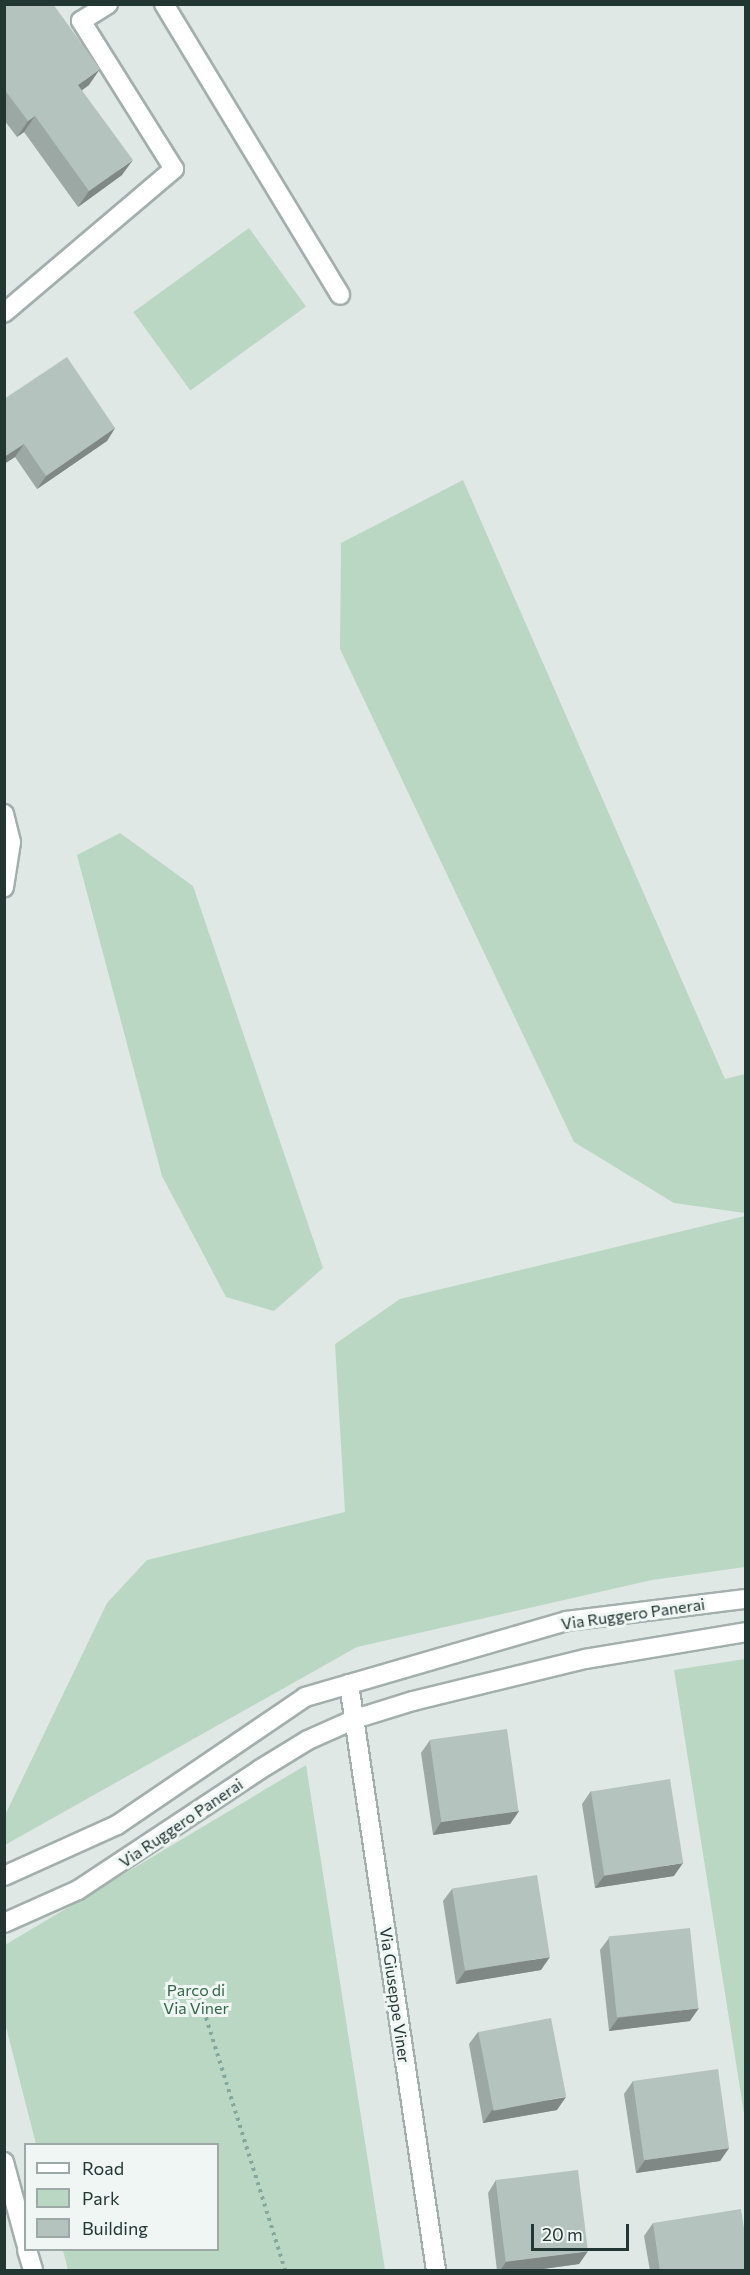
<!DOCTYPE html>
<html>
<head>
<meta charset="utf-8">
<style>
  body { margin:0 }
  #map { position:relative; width:750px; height:2275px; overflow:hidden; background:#dfe8e5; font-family:Commissioner,sans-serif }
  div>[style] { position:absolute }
  .green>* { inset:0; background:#bad7c3; transform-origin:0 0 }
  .path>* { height:4px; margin-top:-2px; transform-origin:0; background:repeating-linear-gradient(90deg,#83a89e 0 3px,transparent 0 7.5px) }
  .roads { filter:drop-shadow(2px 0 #a3afac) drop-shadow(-2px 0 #a3afac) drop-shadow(0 2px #a3afac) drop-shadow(0 -2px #a3afac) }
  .minor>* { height:18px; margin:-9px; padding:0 9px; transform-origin:9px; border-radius:9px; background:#fff }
  .wall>* { inset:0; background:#9ca8a3 }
  .shaded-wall>* { inset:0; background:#7f8885 }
  .building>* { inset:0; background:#b5c3be; transform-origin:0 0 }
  span { translate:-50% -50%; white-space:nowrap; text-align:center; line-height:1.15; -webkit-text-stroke:6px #eff6f3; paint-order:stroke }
  .street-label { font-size:16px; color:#223632 }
  .park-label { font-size:16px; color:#326849 }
  .frame { position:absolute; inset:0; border:6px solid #223632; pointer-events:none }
  .legend { position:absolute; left:24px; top:2143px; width:195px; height:108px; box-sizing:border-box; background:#eff6f3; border:2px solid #9da9a6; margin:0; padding:8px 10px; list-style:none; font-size:18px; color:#223632 }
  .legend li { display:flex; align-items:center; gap:12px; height:30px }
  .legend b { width:30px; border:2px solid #9da9a6 }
  .scale { position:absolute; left:531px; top:2224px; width:98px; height:27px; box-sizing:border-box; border:3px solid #223632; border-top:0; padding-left:8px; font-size:18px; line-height:21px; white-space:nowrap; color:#223632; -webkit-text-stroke:4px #eff6f3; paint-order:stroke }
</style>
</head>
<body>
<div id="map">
  <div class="green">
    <i style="left:249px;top:228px;width:97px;height:143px;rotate:54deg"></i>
    <i style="clip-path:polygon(463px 480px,725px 1079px,745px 1074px,745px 1213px,674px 1203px,574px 1142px,340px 649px,341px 543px)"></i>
    <i style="clip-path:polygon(120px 833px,193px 886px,323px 1268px,274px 1311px,226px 1297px,162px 1176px,77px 855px)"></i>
    <i style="clip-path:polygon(745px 1216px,745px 1567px,652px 1580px,357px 1647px,5px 1845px,5px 1815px,107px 1603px,147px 1560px,345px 1512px,335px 1344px,400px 1299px)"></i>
    <i style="clip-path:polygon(745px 1659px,746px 1659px,745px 2120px,674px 1670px)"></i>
    <i style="clip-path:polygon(306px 1765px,385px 2270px,68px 2270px,63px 2250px,218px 2250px,218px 2144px,36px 2144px,5px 2023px,5px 1945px)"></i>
  </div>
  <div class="path">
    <i style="left:197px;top:1989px;width:294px;rotate:72.6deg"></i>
  </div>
  <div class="roads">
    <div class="minor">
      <i style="left:164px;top:4px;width:340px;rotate:58.8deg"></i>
      <i style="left:4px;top:313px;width:223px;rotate:-40.3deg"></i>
      <i style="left:174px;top:169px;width:175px;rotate:-122.1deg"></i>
      <i style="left:81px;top:21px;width:32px;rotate:-32deg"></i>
      <i style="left:4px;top:814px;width:29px;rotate:76deg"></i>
      <i style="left:11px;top:842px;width:46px;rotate:98.8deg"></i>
      <i style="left:349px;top:1684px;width:592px;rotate:81.56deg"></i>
      <i style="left:4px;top:1876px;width:124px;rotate:-24.3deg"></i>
      <i style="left:117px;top:1825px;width:227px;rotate:-34.2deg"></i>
      <i style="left:305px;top:1697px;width:272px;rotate:-16.2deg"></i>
      <i style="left:566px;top:1621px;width:181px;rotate:-7deg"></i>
      <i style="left:4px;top:1923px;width:81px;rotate:-24deg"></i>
      <i style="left:78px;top:1890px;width:217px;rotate:-33.5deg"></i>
      <i style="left:259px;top:1770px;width:57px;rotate:-31.5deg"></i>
      <i style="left:308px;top:1740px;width:51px;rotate:-24.1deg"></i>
      <i style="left:355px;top:1719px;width:61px;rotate:-17.2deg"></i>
      <i style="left:413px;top:1701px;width:177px;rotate:-13.7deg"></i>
      <i style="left:585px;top:1659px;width:163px;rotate:-9.5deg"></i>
      <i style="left:4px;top:2162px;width:84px;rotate:74.8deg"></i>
      <i style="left:27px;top:2250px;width:21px;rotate:73deg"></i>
    </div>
  </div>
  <div class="wall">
    <i style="clip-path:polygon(4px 4px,89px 85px,82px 90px,122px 175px,78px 207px,24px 132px,17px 137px,4px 120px)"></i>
    <i style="clip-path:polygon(4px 399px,115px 428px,107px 441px,37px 489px,15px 457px,4px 464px)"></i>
    <i style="clip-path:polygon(430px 1740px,519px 1811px,510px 1824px,433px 1835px,421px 1753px)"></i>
    <i style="clip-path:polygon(591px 1791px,674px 1876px,595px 1888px,582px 1804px)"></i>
    <i style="clip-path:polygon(452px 1889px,541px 1970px,456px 1984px,443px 1901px)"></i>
    <i style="clip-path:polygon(609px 1938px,690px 2021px,609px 2031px,600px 1950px)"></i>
    <i style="clip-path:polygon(478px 2032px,557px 2110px,483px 2123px,469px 2044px)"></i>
    <i style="clip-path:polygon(633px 2081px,729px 2148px,720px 2161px,636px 2173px,624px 2094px)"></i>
    <i style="clip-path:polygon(496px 2180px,588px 2251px,579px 2264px,528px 2271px,497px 2271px,488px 2193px)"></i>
    <i style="clip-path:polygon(653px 2223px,746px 2271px,650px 2271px,644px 2236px)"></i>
  </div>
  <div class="shaded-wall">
    <i style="clip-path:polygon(100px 69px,89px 85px,67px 101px,78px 85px)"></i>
    <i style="clip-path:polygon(35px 116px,24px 132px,17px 137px,28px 121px)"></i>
    <i style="clip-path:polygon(133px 160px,122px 175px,78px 207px,89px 191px)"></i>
    <i style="clip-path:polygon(115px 428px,107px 441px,37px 489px,46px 476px)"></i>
    <i style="clip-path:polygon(24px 444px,15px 457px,4px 464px,4px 457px)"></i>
    <i style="clip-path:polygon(519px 1811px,510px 1824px,433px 1835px,441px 1822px)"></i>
    <i style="clip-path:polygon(683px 1863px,674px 1876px,595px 1888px,604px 1876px)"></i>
    <i style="clip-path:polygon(550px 1957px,541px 1970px,456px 1984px,465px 1971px)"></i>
    <i style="clip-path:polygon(699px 2008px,690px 2021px,609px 2031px,618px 2018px)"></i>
    <i style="clip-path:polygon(566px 2097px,557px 2110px,483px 2123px,492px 2110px)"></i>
    <i style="clip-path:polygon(729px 2148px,720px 2161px,636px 2173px,645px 2160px)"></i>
    <i style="clip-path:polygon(588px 2251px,579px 2264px,528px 2271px,500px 2271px,506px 2262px)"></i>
  </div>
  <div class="building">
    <i style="clip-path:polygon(4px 4px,53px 4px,100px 69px,78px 85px,133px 160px,89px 191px,35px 116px,28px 121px,4px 89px)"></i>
    <i style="clip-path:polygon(67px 357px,115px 428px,46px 476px,24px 444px,4px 457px,4px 399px)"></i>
    <i style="left:507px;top:1729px;width:83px;height:78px;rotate:82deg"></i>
    <i style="left:670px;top:1779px;width:85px;height:80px;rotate:81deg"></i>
    <i style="left:537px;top:1875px;width:83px;height:86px;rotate:81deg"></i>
    <i style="left:690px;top:1928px;width:81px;height:82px;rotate:84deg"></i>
    <i style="left:551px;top:2018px;width:80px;height:74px;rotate:79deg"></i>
    <i style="left:718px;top:2069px;width:80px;height:86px;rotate:82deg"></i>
    <i style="left:578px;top:2170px;width:82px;height:83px;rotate:83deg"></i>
    <i style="clip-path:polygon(741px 2209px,746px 2242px,746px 2271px,660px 2271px,653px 2223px)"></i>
  </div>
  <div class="street-label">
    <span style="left:633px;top:1614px;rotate:-8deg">Via Ruggero Panerai</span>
    <span style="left:181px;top:1823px;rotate:-34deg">Via Ruggero Panerai</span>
    <span style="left:395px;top:1995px;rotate:82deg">Via Giuseppe Viner</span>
  </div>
  <div class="park-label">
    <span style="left:196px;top:1999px">Parco di<br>Via Viner</span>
  </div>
  <div class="frame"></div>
  <ul class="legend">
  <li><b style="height:8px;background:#fff"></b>Road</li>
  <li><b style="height:16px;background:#bad7c3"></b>Park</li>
  <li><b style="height:16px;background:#b5c3be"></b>Building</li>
  </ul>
  <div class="scale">20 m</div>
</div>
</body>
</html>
